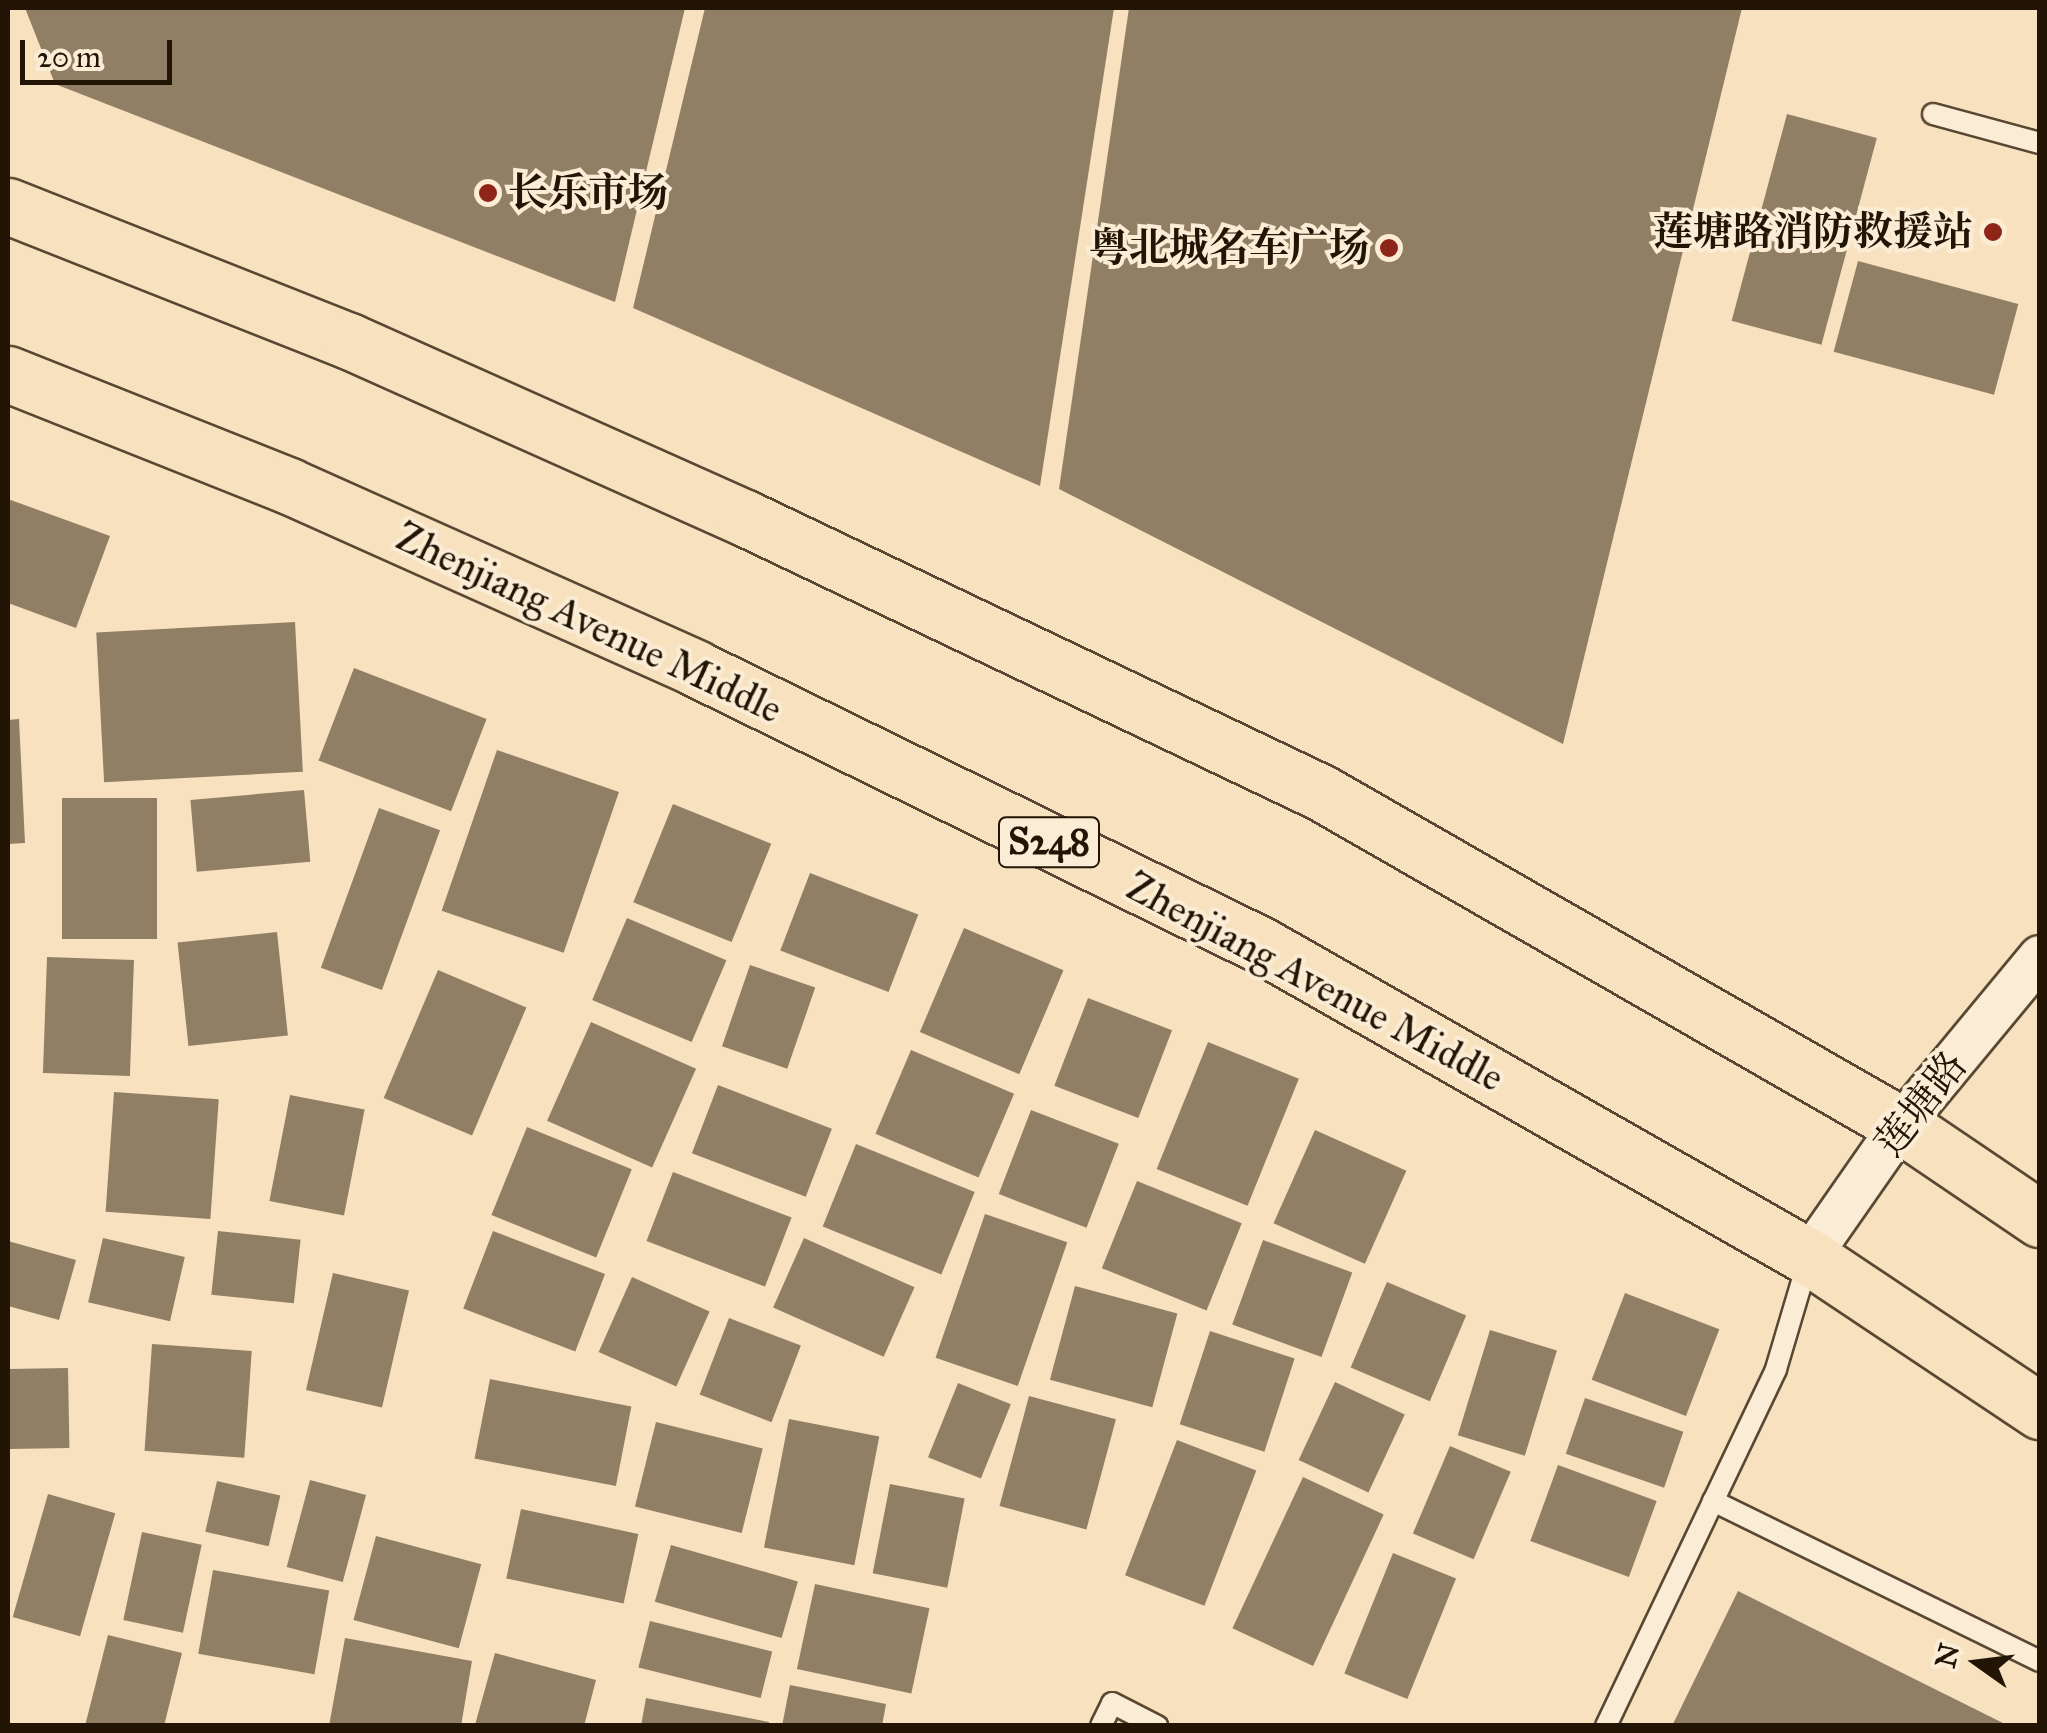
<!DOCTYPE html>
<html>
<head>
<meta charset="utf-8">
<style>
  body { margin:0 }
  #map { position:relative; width:2047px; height:1733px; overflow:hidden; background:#f8e1be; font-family:"IM FELL Great Primer","Noto Serif SC",serif }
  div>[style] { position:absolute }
  .building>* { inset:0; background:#917f65; transform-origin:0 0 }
  .roads { filter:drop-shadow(2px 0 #584833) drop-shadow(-2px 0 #584833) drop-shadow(0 2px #584833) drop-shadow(0 -2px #584833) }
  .service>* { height:20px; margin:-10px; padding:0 10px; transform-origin:10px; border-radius:10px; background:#faecd5 }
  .minor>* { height:42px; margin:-21px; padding:0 21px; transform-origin:21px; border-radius:21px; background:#faecd5 }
  .primary>* { height:55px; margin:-27.5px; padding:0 27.5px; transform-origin:27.5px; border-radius:27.5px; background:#f8e1be }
  .dots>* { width:28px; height:28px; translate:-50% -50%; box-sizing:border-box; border:5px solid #faecd5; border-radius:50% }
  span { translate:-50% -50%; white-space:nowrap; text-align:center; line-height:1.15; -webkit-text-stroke:8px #faecd5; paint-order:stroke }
  .shield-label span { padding:2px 8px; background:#faecd5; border:2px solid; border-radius:8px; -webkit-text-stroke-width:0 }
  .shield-label { font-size:38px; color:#221505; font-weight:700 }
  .poi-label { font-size:40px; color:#221505; font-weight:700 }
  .left { translate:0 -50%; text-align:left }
  .right { translate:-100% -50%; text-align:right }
  .street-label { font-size:40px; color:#221505 }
  .frame { position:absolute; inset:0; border:10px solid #221505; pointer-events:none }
  .north { position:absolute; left:1927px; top:1613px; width:100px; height:100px; -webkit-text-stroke:8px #faecd5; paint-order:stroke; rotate:284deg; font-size:28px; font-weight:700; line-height:40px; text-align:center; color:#221505 }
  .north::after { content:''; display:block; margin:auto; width:35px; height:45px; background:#221505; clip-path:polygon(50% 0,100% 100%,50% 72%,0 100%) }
  .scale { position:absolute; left:20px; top:40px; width:152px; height:45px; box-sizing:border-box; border:5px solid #221505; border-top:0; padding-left:12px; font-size:30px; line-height:35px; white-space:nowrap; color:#221505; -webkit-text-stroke:8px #faecd5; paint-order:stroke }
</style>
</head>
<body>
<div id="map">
  <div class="building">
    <i style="clip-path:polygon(25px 8px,685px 8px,615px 302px,55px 84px)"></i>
    <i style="clip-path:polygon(705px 8px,1114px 8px,1040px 486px,633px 308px)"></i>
    <i style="clip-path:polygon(1129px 8px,1742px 8px,1563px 744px,1059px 489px)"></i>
    <i style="left:1787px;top:114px;width:93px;height:214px;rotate:15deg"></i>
    <i style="left:1858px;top:261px;width:166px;height:94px;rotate:15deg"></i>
    <i style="clip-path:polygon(8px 499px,110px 536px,76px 628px,8px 603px)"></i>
    <i style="left:295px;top:622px;width:150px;height:199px;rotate:87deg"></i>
    <i style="left:354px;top:668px;width:142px;height:99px;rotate:21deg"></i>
    <i style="clip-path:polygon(19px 719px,25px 843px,8px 844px,8px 720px)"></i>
    <i style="left:497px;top:750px;width:129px;height:170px;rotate:19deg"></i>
    <i style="left:304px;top:790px;width:72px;height:114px;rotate:85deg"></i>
    <i style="left:157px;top:798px;width:141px;height:95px;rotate:90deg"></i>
    <i style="left:673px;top:804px;width:106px;height:106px;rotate:22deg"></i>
    <i style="left:379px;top:808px;width:65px;height:170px;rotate:20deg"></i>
    <i style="left:810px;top:873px;width:116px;height:83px;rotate:21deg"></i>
    <i style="left:627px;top:918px;width:108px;height:89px;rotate:23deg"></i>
    <i style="left:964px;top:928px;width:108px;height:113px;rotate:23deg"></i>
    <i style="left:277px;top:932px;width:104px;height:100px;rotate:84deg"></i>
    <i style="left:47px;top:957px;width:87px;height:116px;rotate:2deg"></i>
    <i style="left:750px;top:965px;width:69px;height:86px;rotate:19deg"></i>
    <i style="left:438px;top:970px;width:96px;height:139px;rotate:23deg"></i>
    <i style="left:1088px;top:998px;width:90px;height:94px;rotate:21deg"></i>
    <i style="left:591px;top:1022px;width:115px;height:108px;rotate:24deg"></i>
    <i style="left:1208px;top:1042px;width:98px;height:137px;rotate:22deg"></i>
    <i style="left:911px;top:1050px;width:112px;height:91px;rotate:23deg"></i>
    <i style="left:718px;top:1085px;width:122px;height:73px;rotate:21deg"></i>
    <i style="left:114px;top:1092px;width:105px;height:120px;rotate:4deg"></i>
    <i style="left:290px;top:1095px;width:76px;height:108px;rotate:11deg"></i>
    <i style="left:1031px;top:1110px;width:94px;height:90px;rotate:21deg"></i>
    <i style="left:527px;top:1127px;width:113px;height:95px;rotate:22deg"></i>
    <i style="left:1315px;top:1130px;width:100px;height:102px;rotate:24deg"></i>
    <i style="left:856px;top:1144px;width:128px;height:89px;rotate:22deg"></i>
    <i style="left:673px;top:1172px;width:127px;height:74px;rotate:21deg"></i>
    <i style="left:1137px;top:1181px;width:113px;height:94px;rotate:22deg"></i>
    <i style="left:985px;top:1214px;width:87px;height:152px;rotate:19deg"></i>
    <i style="left:218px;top:1231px;width:83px;height:64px;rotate:6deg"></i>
    <i style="left:493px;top:1231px;width:120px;height:83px;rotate:21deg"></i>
    <i style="left:103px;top:1238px;width:84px;height:66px;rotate:13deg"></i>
    <i style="left:804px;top:1238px;width:121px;height:76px;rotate:24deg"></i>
    <i style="left:1263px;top:1240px;width:95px;height:90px;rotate:20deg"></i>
    <i style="clip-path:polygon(8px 1241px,76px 1260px,59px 1320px,8px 1306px)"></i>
    <i style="left:333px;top:1273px;width:78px;height:120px;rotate:13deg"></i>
    <i style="left:632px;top:1277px;width:85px;height:82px;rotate:24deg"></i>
    <i style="left:1387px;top:1282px;width:86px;height:93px;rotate:23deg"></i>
    <i style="left:1075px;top:1286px;width:106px;height:97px;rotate:15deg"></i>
    <i style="left:1625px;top:1293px;width:101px;height:93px;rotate:21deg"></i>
    <i style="left:729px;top:1318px;width:77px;height:82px;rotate:21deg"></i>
    <i style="left:1490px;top:1330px;width:70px;height:110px;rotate:17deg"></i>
    <i style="left:1210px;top:1331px;width:89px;height:98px;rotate:18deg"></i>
    <i style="left:152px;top:1344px;width:100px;height:107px;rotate:4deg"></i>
    <i style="left:68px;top:1368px;width:80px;height:60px;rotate:89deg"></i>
    <i style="left:490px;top:1379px;width:144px;height:81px;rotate:11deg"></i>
    <i style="left:1335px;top:1382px;width:77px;height:86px;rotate:25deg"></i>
    <i style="left:958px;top:1383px;width:57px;height:80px;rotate:22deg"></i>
    <i style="left:1029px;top:1396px;width:90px;height:114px;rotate:15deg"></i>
    <i style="left:1585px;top:1398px;width:104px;height:59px;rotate:19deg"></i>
    <i style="left:789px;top:1419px;width:92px;height:131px;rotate:11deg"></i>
    <i style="left:656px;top:1422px;width:110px;height:87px;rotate:14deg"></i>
    <i style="left:1177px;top:1440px;width:85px;height:145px;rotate:21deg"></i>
    <i style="left:1450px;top:1446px;width:66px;height:95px;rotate:23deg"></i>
    <i style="left:1558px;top:1465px;width:105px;height:81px;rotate:20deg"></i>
    <i style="left:1303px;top:1477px;width:89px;height:167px;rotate:25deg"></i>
    <i style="left:310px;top:1480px;width:58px;height:90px;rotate:15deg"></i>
    <i style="left:217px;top:1481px;width:65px;height:52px;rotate:13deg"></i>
    <i style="left:890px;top:1484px;width:76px;height:91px;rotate:11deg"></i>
    <i style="left:48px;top:1494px;width:70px;height:128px;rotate:16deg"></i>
    <i style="left:521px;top:1509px;width:120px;height:71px;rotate:12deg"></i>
    <i style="left:142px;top:1532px;width:61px;height:90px;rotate:12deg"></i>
    <i style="left:376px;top:1536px;width:109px;height:87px;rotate:15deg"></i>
    <i style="left:671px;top:1545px;width:132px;height:59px;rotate:16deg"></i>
    <i style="left:1393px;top:1553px;width:68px;height:130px;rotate:22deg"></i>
    <i style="left:213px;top:1570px;width:118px;height:85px;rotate:10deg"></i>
    <i style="left:815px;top:1584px;width:117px;height:87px;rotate:12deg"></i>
    <i style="clip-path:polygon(1738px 1591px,2009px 1726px,1672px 1726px)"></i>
    <i style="left:650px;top:1621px;width:126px;height:48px;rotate:14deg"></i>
    <i style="clip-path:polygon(108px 1635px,182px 1653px,164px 1726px,85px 1726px)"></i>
    <i style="clip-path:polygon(345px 1638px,472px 1661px,461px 1726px,329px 1726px)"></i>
    <i style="clip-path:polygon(495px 1653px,596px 1680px,584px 1726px,475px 1725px)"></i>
    <i style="clip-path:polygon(790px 1685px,886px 1704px,882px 1726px,782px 1726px)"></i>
    <i style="clip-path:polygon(646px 1698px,769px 1722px,768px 1726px,641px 1726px)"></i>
  </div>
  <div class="roads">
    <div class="service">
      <i style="left:1933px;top:114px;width:111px;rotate:15.2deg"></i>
      <i style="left:1713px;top:1501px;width:364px;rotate:26.1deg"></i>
      <i style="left:1101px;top:1726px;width:25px;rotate:-64deg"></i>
      <i style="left:1112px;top:1703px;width:51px;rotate:27.1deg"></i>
      <i style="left:1606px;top:1726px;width:395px;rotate:-64.5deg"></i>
      <i style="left:1776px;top:1369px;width:113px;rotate:-73.5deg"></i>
    </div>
    <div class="minor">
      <i style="left:1809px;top:1257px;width:161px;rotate:-55.1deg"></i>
      <i style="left:1901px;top:1125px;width:218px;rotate:-50.4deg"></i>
    </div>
    <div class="primary">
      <i style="left:8px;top:206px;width:367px;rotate:21.6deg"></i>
      <i style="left:349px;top:341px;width:434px;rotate:24.1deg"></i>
      <i style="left:745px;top:518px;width:639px;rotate:25.48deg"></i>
      <i style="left:1322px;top:793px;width:667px;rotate:29.83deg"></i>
      <i style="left:1901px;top:1125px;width:168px;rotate:34.1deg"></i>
      <i style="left:8px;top:374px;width:302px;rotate:21.7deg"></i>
      <i style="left:289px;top:486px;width:445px;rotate:24.1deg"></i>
      <i style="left:695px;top:668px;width:630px;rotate:26.08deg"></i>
      <i style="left:1261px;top:945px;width:631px;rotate:29.65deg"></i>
      <i style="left:1809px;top:1257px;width:278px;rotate:33.7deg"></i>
    </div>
  </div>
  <div class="dots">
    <i style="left:488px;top:193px;background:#8f2418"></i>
    <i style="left:1993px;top:232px;background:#8f2418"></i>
    <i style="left:1389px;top:248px;background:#8f2418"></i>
  </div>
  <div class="shield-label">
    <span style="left:1049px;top:842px">S248</span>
  </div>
  <div class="poi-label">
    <span class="left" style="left:508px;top:193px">长乐市场</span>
    <span class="right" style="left:1973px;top:232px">莲塘路消防救援站</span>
    <span class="right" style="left:1369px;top:248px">粤北城名车广场</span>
  </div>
  <div class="street-label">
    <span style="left:589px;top:623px;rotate:25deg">Zhenjiang Avenue Middle</span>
    <span style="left:1315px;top:982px;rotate:28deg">Zhenjiang Avenue Middle</span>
    <span style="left:1921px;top:1104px;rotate:-52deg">莲塘路</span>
  </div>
  <div class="frame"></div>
  <div class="north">N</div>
  <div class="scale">20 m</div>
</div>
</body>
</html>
